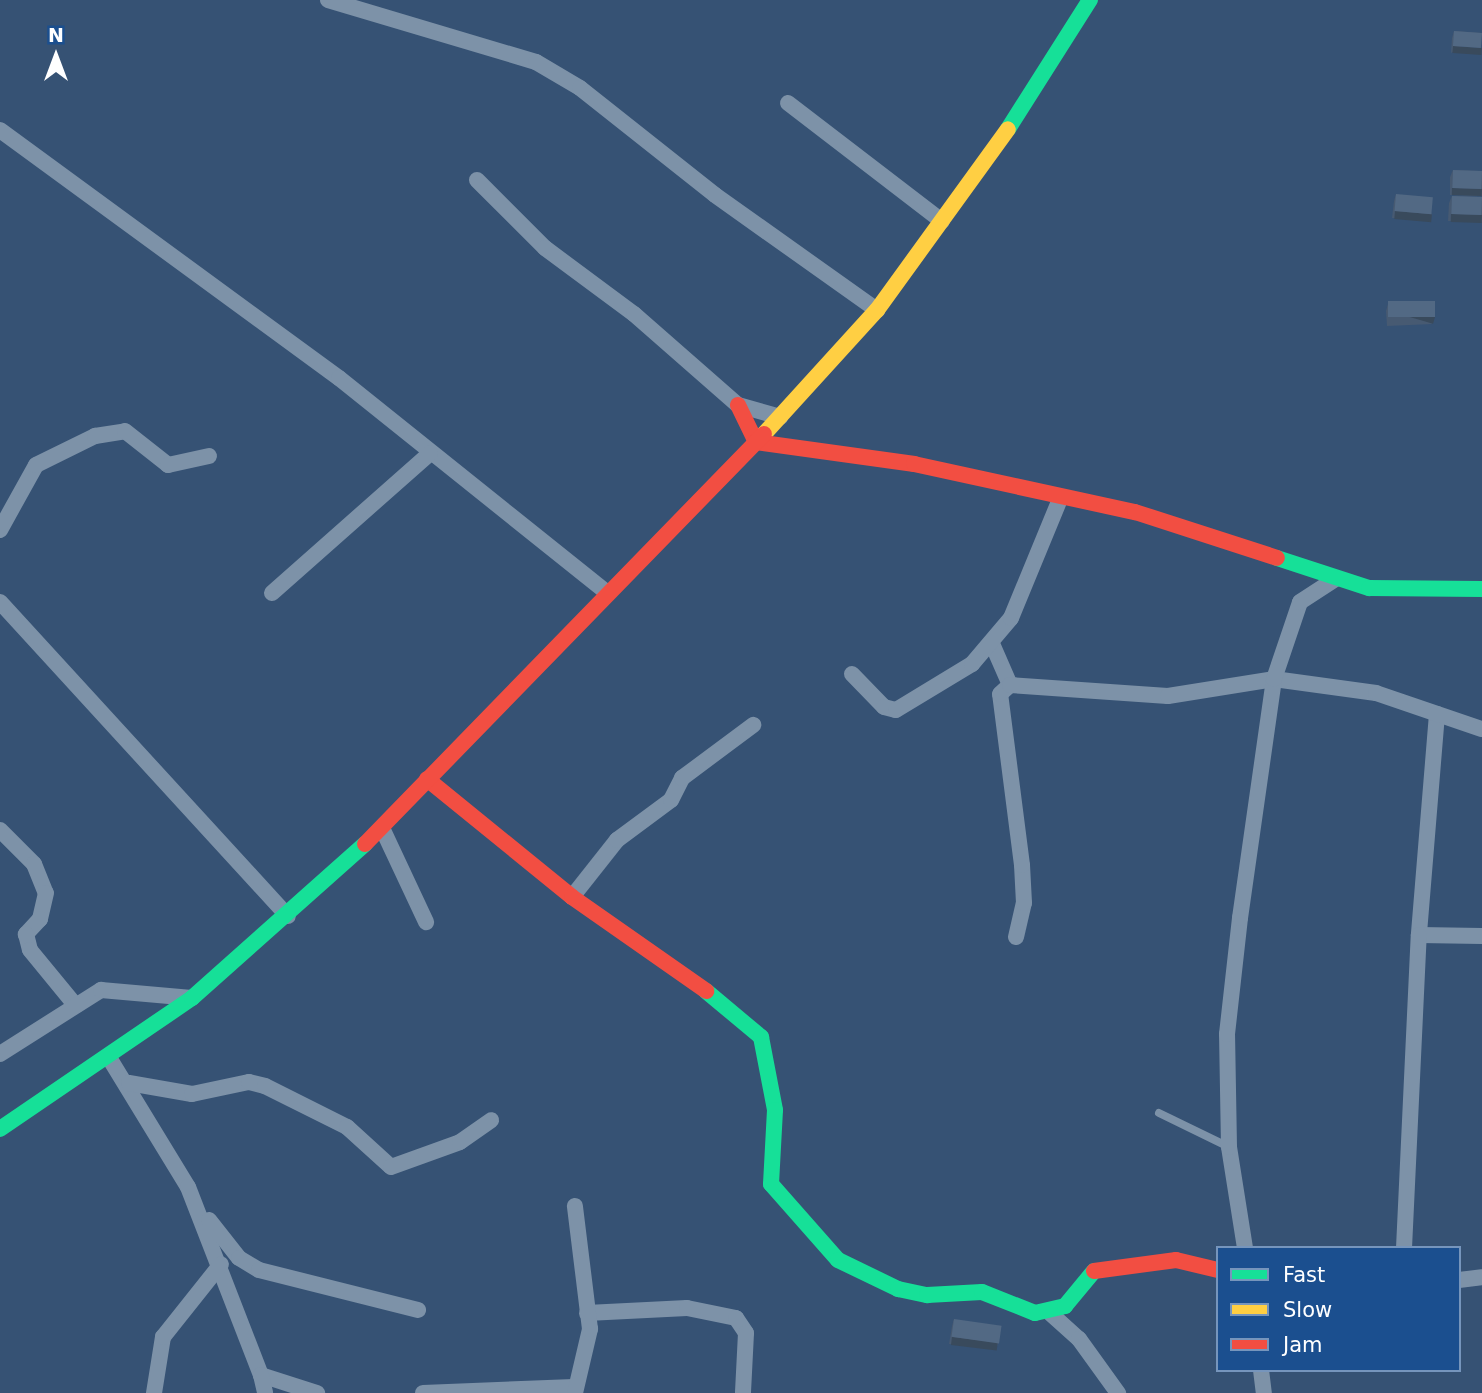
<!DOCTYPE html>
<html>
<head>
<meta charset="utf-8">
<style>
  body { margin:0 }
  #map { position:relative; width:1482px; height:1393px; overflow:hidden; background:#365274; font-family:"DejaVu Sans",sans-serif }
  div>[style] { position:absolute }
  .lane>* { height:8px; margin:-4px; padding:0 4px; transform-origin:4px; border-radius:4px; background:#7d92a8 }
  .street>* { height:16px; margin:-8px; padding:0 8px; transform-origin:8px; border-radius:8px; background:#7d92a8 }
  .fast>* { height:16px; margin:-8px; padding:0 8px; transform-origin:8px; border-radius:8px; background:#16e098 }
  .slow>* { height:16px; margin:-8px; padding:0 8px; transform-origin:8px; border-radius:8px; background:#ffcf43 }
  .jam>* { height:16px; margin:-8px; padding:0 8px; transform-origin:8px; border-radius:8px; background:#f24e42 }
  .wall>* { inset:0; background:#475a72 }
  .shaded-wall>* { inset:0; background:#394a5c; transform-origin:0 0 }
  .building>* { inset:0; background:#526984; transform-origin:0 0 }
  span { translate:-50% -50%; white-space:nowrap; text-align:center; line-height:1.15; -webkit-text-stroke:7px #1b4f8f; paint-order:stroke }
  .legend { position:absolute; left:1216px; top:1246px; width:245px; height:126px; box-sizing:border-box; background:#1b4f8f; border:2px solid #7695bc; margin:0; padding:9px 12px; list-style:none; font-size:21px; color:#fff }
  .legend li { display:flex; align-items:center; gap:14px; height:35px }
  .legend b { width:35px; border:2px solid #7695bc }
  .north { position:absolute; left:21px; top:21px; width:70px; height:70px; -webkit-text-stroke:5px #1b4f8f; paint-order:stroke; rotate:0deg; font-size:19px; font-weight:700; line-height:28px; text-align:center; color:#fff }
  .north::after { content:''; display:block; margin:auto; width:24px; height:32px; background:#fff; clip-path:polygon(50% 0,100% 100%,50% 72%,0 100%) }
</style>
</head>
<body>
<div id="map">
  <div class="lane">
    <i style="left:1159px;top:1113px;width:78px;rotate:25.9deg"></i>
  </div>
  <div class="street">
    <i style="left:328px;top:0;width:217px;rotate:16.6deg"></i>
    <i style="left:536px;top:62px;width:51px;rotate:30.6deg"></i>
    <i style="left:580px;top:88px;width:172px;rotate:38.4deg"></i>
    <i style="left:715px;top:195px;width:199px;rotate:35.4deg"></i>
    <i style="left:788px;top:103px;width:194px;rotate:37.5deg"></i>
    <i style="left:0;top:130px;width:420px;rotate:36.2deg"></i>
    <i style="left:339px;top:378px;width:342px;rotate:38.7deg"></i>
    <i style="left:477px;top:180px;width:96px;rotate:45deg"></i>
    <i style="left:545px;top:248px;width:111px;rotate:36.6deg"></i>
    <i style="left:634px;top:314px;width:138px;rotate:41.2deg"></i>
    <i style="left:738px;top:405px;width:44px;rotate:15.9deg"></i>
    <i style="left:0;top:530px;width:74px;rotate:-61deg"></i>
    <i style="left:36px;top:465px;width:66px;rotate:-26.2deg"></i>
    <i style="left:95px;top:436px;width:30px;rotate:-9deg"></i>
    <i style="left:125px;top:431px;width:55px;rotate:38.3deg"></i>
    <i style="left:168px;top:465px;width:42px;rotate:-12.4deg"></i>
    <i style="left:272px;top:593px;width:211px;rotate:-41.5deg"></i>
    <i style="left:0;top:602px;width:426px;rotate:47.5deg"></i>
    <i style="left:993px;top:646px;width:43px;rotate:66.4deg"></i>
    <i style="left:852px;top:674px;width:46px;rotate:45.9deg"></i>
    <i style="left:884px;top:707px;width:12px;rotate:14deg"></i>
    <i style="left:896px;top:710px;width:89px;rotate:-31.2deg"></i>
    <i style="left:972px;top:664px;width:60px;rotate:-49.7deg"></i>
    <i style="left:1011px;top:618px;width:129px;rotate:-67.6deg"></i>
    <i style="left:1437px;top:714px;width:222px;rotate:94.7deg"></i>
    <i style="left:1419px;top:935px;width:63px;rotate:0.9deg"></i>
    <i style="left:382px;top:828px;width:104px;rotate:64.9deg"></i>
    <i style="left:0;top:830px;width:48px;rotate:45deg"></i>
    <i style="left:34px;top:864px;width:31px;rotate:68deg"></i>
    <i style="left:46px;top:893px;width:27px;rotate:103deg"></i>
    <i style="left:40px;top:919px;width:21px;rotate:133deg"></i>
    <i style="left:26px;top:934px;width:16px;rotate:76deg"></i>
    <i style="left:30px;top:950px;width:72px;rotate:50.6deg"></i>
    <i style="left:572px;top:897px;width:73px;rotate:-51.7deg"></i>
    <i style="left:617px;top:840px;width:67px;rotate:-36.5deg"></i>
    <i style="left:671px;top:800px;width:25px;rotate:-63deg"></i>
    <i style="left:682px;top:778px;width:89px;rotate:-36.7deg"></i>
    <i style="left:1016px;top:937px;width:35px;rotate:-77deg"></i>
    <i style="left:1024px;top:903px;width:38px;rotate:-93deg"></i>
    <i style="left:1022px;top:865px;width:172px;rotate:-97.3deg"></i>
    <i style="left:1000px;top:694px;width:13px;rotate:-42deg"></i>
    <i style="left:1010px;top:685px;width:158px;rotate:4deg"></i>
    <i style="left:1168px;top:696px;width:107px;rotate:-9.1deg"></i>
    <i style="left:1274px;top:679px;width:103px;rotate:7.8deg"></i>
    <i style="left:1376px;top:693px;width:112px;rotate:18.8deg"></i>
    <i style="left:0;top:1054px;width:120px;rotate:-32.4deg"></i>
    <i style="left:101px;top:990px;width:91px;rotate:5deg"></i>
    <i style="left:108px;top:1056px;width:153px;rotate:58.6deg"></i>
    <i style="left:188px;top:1187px;width:202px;rotate:68.8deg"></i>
    <i style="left:261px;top:1375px;width:59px;rotate:17.8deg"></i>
    <i style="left:129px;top:1083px;width:64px;rotate:9.9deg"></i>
    <i style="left:192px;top:1094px;width:58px;rotate:-11.9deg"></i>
    <i style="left:249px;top:1082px;width:16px;rotate:14deg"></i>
    <i style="left:265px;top:1086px;width:92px;rotate:26.6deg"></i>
    <i style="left:347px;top:1127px;width:59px;rotate:42.3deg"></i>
    <i style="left:391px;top:1167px;width:73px;rotate:-19.9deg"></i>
    <i style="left:460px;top:1142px;width:38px;rotate:-35deg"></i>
    <i style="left:209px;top:1220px;width:48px;rotate:51.7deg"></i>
    <i style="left:239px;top:1258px;width:23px;rotate:31deg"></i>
    <i style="left:259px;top:1270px;width:164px;rotate:14.1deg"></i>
    <i style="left:1245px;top:1248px;width:102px;rotate:-99deg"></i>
    <i style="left:1229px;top:1147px;width:113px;rotate:-91deg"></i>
    <i style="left:1227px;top:1034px;width:117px;rotate:-83.6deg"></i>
    <i style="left:1240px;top:918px;width:241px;rotate:-81.9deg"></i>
    <i style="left:1274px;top:679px;width:81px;rotate:-71.3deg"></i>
    <i style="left:1300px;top:602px;width:44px;rotate:-33deg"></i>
    <i style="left:1404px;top:1248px;width:313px;rotate:-87.3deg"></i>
    <i style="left:1459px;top:1280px;width:23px;rotate:-7deg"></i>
    <i style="left:587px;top:1313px;width:100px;rotate:-2.9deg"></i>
    <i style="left:687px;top:1308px;width:50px;rotate:11.5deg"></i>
    <i style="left:736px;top:1318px;width:18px;rotate:56deg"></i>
    <i style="left:746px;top:1333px;width:60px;rotate:92.9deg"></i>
    <i style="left:1050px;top:1313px;width:39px;rotate:42deg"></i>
    <i style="left:1079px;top:1339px;width:67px;rotate:54.2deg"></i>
    <i style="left:1261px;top:1370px;width:23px;rotate:83deg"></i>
    <i style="left:261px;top:1375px;width:18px;rotate:77deg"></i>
    <i style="left:154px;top:1393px;width:57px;rotate:-80.9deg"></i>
    <i style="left:163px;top:1337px;width:93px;rotate:-51.5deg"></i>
    <i style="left:423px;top:1393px;width:151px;rotate:-2.3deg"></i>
    <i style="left:575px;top:1393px;width:66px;rotate:-76.8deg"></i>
    <i style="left:590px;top:1329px;width:124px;rotate:-97deg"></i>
  </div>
  <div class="fast">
    <i style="left:1008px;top:129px;width:153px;rotate:-57.6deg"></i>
    <i style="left:1277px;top:558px;width:97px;rotate:18.1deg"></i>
    <i style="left:1369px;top:588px;width:113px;rotate:0.5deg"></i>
    <i style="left:706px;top:991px;width:72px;rotate:39.9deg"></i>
    <i style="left:761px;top:1037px;width:74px;rotate:79.1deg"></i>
    <i style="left:775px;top:1110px;width:74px;rotate:93.1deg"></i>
    <i style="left:771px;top:1184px;width:101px;rotate:48.6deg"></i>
    <i style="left:838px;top:1260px;width:67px;rotate:25.8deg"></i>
    <i style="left:898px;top:1289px;width:30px;rotate:12deg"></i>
    <i style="left:927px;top:1295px;width:55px;rotate:-3.1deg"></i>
    <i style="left:982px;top:1292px;width:57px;rotate:21.6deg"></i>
    <i style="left:1035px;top:1313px;width:31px;rotate:-13deg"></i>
    <i style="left:1065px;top:1306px;width:45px;rotate:-50.4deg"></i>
    <i style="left:0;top:1129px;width:232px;rotate:-34.3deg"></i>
    <i style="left:192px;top:998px;width:232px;rotate:-41.7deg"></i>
  </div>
  <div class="slow">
    <i style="left:764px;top:434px;width:168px;rotate:-47.7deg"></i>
    <i style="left:877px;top:310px;width:223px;rotate:-54.1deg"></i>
  </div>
  <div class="jam">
    <i style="left:738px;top:405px;width:41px;rotate:64.1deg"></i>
    <i style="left:756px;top:442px;width:160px;rotate:7.9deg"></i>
    <i style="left:914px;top:464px;width:226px;rotate:12.3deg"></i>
    <i style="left:1135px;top:512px;width:149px;rotate:17.9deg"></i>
    <i style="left:427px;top:779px;width:187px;rotate:39.1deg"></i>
    <i style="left:572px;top:897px;width:164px;rotate:35deg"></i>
    <i style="left:365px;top:844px;width:572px;rotate:-45.78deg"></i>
    <i style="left:1094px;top:1271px;width:83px;rotate:-7.6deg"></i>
    <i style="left:1176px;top:1260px;width:43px;rotate:13.4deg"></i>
  </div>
  <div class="wall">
    <i style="clip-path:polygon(1454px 31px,1482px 33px,1451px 53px,1452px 38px)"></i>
    <i style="clip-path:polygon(1453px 170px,1482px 171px,1482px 196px,1450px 195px,1450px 177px)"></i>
    <i style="clip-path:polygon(1396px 194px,1432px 214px,1430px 221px,1392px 218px,1394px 201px)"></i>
    <i style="clip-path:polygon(1452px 196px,1482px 197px,1482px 222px,1448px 221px,1449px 203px)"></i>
    <i style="clip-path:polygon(1388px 304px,1433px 324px,1387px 326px,1386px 311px)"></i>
    <i style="clip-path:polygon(954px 1319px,998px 1343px,996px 1350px,949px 1344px,952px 1326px)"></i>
  </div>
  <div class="shaded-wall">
    <i style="left:1453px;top:46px;width:29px;height:7px;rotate:4deg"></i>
    <i style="left:1452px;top:188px;width:30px;height:7px;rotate:2deg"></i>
    <i style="left:1395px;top:211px;width:37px;height:8px;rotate:5deg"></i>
    <i style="left:1451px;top:214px;width:31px;height:8px;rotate:2deg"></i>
    <i style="left:1435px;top:317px;width:7px;height:46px;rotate:106deg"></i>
    <i style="left:952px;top:1337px;width:46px;height:8px;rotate:7deg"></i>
  </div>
  <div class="building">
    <i style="left:1454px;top:31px;width:28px;height:15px;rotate:4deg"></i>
    <i style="left:1453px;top:170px;width:29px;height:18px;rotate:2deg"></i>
    <i style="left:1396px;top:194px;width:37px;height:17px;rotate:5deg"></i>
    <i style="left:1452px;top:196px;width:30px;height:18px;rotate:2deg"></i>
    <i style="left:1435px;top:301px;width:16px;height:47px;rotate:90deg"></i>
    <i style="left:954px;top:1319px;width:48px;height:18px;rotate:8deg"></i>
  </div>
  <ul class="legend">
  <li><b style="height:9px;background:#16e098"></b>Fast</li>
  <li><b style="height:9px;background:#ffcf43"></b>Slow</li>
  <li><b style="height:9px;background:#f24e42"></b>Jam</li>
  </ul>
  <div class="north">N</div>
</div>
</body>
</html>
